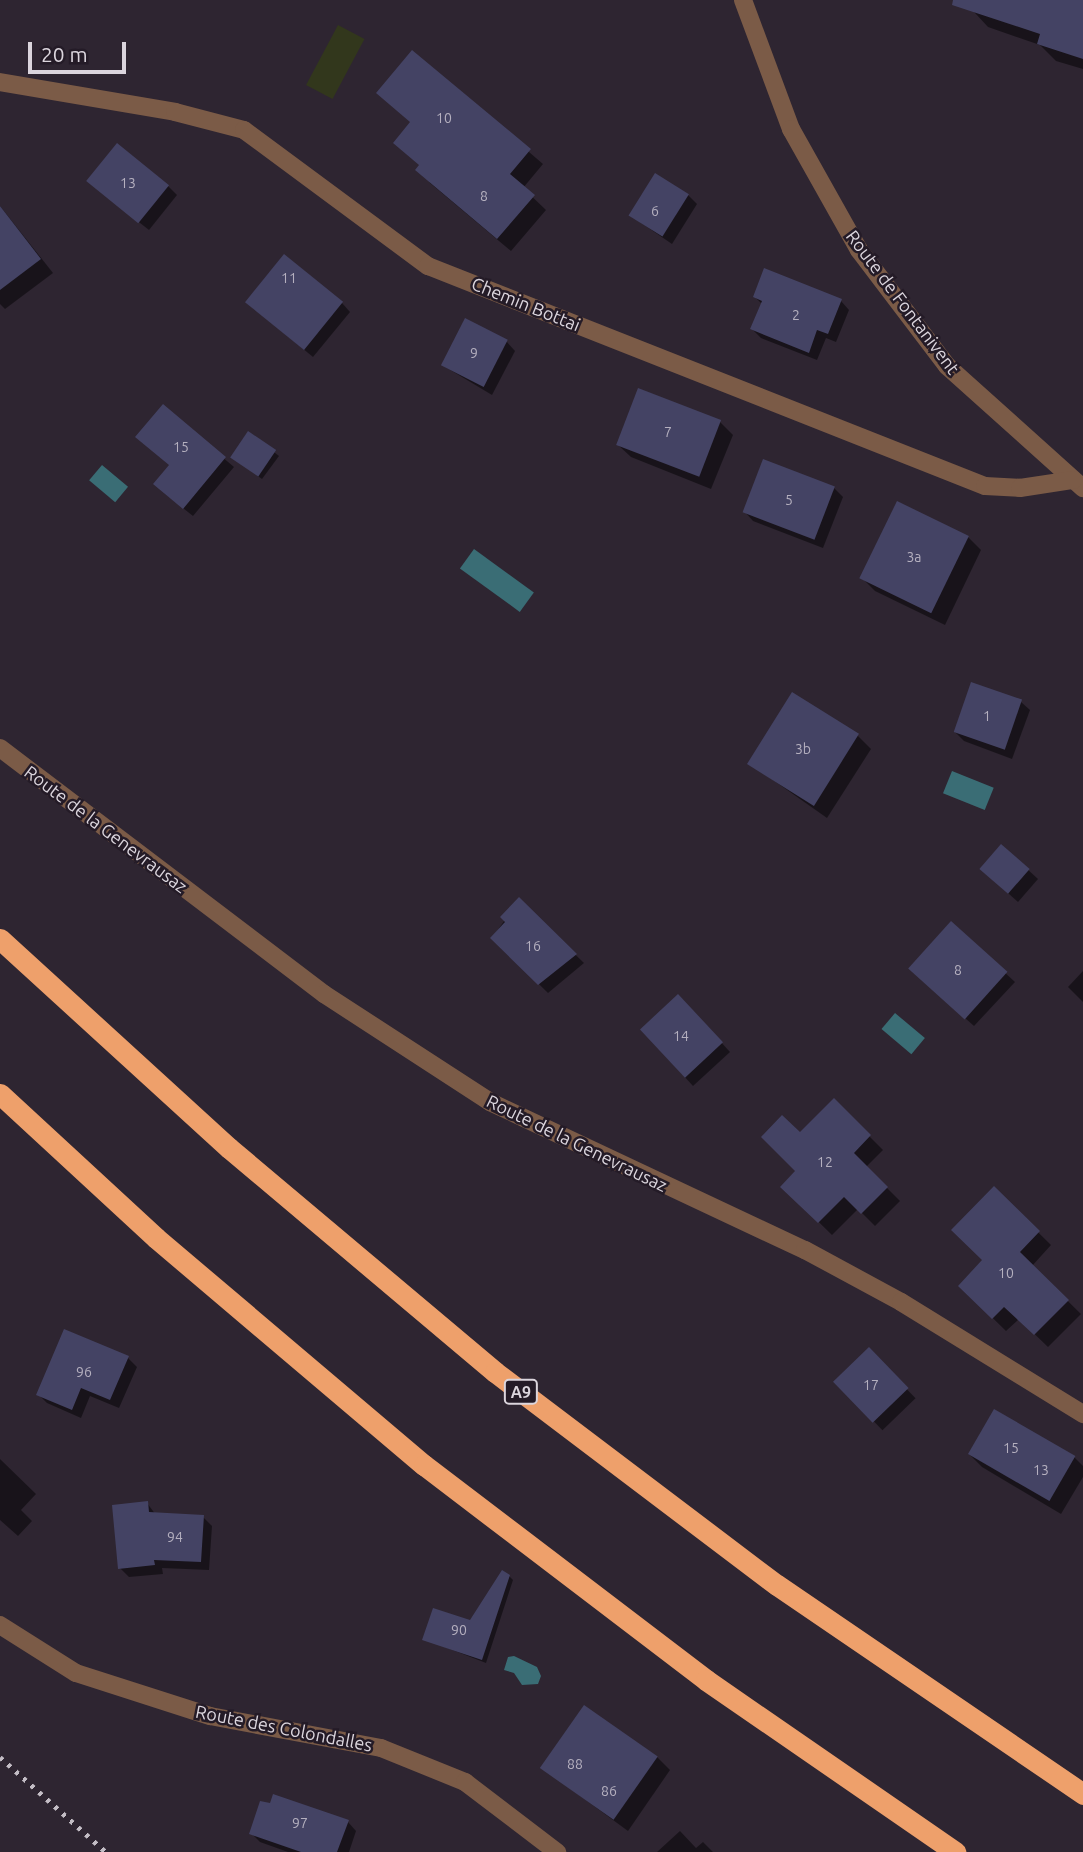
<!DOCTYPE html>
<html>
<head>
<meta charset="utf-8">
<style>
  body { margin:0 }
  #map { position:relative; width:1083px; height:1852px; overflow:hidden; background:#2e2531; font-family:Ubuntu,sans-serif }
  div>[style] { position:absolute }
  .green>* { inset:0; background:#32371c; transform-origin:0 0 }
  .water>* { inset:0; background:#3a6d75; transform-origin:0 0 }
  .shadow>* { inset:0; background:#0007; transform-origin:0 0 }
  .building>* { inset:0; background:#444364; transform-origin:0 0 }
  .minor>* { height:18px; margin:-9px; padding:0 9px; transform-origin:9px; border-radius:9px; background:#7b5b47 }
  .highway>* { height:21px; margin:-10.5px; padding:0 10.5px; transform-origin:10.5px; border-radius:10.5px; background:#eea06b }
  .rail>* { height:5px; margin-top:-2.5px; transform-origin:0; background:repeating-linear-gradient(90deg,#c3bdc5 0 3.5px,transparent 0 10.5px) }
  span { translate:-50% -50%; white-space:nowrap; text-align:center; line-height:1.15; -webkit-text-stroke:5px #241b27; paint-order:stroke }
  .number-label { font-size:14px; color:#b5b0bf }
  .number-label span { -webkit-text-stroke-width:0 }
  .shield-label span { padding:2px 5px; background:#241b27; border:2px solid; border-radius:5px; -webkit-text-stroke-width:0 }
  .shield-label { font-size:16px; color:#dbd5dd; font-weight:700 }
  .street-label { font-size:18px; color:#dbd5dd }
  .scale { position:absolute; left:28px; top:42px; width:98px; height:32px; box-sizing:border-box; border:4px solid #dbd5dd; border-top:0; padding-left:9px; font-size:21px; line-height:24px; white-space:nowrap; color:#dbd5dd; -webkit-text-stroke:5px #241b27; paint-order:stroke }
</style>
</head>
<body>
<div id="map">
  <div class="green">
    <i style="left:338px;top:25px;width:30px;height:68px;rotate:28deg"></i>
  </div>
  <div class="water">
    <i style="left:102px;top:465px;width:34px;height:20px;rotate:40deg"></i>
    <i style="left:474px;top:549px;width:74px;height:24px;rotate:36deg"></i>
    <i style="left:952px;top:771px;width:45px;height:24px;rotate:22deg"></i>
    <i style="left:895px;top:1013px;width:39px;height:21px;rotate:40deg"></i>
    <i style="clip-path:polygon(514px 1656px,537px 1667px,541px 1676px,538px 1684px,522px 1685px,514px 1673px,504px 1670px,508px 1657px)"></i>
  </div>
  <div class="shadow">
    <i style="clip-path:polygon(963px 0,1083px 0,1083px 69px,1056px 61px,1040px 45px,988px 27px)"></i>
    <i style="clip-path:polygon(412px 52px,543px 164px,523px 188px,546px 210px,511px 251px,430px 183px,420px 166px,412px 123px)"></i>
    <i style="clip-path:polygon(168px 186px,177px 195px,149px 230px,98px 190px)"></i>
    <i style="clip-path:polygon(688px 195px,697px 204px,672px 244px,631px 216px)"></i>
    <i style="clip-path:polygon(0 206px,53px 273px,5px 309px,0 304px)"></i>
    <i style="clip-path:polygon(755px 297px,841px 301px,849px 310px,836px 342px,826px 338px,817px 360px,761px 338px,752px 329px,762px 304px)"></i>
    <i style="clip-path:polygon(342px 303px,350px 312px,313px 357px,256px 310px)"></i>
    <i style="clip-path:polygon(507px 342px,515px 351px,492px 395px,442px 365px)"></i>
    <i style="clip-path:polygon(163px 407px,234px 467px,193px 516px,164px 493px,170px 465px)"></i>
    <i style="clip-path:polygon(720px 422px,733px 435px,711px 489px,631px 457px,617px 444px)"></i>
    <i style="clip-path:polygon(249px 433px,279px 456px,262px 479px,236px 460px)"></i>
    <i style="clip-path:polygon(834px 488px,843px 497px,823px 548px,753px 521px,745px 512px)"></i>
    <i style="clip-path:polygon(968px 537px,981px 550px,945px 625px,875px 591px,861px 577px)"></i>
    <i style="clip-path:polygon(1021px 702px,1030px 710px,1012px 759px,964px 741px,955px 732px)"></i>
    <i style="clip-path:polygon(858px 736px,871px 749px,827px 818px,749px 763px)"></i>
    <i style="clip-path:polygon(1002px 846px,1038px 879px,1018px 902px,990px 877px)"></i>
    <i style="clip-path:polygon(519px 900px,584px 963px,548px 993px,492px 938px)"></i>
    <i style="clip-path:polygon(951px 923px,1015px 982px,974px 1026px,919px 977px)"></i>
    <i style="clip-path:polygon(1083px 971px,1083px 1002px,1068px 987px)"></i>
    <i style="clip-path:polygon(687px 1005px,730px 1052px,693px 1086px,641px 1029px)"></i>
    <i style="clip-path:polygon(834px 1101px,883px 1150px,866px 1167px,900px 1201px,875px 1226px,858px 1209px,832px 1235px,783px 1187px,798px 1171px,800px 1134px)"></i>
    <i style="clip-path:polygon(994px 1189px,1051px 1245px,1032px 1266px,1081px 1314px,1048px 1347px,1019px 1319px,1006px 1331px,960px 1286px,985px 1261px)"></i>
    <i style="left:869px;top:1350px;width:67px;height:46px;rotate:46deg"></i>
    <i style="clip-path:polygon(128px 1358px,137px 1367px,119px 1408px,90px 1396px,81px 1418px,47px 1403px,38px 1394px)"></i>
    <i style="clip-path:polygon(969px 1454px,1074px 1457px,1083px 1466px,1083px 1477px,1061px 1514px,982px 1467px)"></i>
    <i style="clip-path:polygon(0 1459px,36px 1494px,21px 1510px,32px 1521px,18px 1536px,0 1520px)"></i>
    <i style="clip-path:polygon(147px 1503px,156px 1515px,203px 1517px,212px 1526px,209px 1570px,162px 1568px,163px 1574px,129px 1577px,120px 1568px)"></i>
    <i style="clip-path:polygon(509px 1576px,513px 1580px,486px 1663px,424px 1639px,471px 1622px)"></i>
    <i style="clip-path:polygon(657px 1757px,670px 1770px,628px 1831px,542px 1768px)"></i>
    <i style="clip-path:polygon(271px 1806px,348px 1822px,356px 1831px,349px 1852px,288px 1852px,260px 1842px,251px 1833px)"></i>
    <i style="clip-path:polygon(680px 1831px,696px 1848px,703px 1842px,713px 1852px,657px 1852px)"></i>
  </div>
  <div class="building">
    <i style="clip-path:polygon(953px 0,1083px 0,1083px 59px,1037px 44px,1040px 34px,952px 5px)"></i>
    <i style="clip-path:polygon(412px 50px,531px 149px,510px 174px,535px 195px,497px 239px,415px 170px,419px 165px,393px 143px,410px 122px,376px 93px)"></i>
    <i style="left:117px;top:143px;width:67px;height:49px;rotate:39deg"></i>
    <i style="left:655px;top:173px;width:40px;height:50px;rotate:32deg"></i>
    <i style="clip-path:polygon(0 206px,41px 259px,0 290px)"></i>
    <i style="left:284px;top:254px;width:76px;height:62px;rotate:39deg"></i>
    <i style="clip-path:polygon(764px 268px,842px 299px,828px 334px,817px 330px,809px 353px,750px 329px,762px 301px,753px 297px)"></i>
    <i style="left:465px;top:318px;width:48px;height:53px;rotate:27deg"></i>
    <i style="left:638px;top:388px;width:89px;height:61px;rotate:21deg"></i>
    <i style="clip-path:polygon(163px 404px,226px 457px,183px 509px,153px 484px,169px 465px,135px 437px)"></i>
    <i style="left:248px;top:431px;width:34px;height:32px;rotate:34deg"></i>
    <i style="left:763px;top:459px;width:77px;height:57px;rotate:21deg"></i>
    <i style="left:897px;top:501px;width:80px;height:86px;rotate:26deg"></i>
    <i style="left:971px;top:682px;width:54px;height:53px;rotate:19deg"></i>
    <i style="left:792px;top:692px;width:79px;height:85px;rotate:32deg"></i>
    <i style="left:1001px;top:844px;width:38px;height:33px;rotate:41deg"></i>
    <i style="clip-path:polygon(519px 897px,577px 954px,538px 985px,490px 938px,505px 922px,500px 917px)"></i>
    <i style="left:951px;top:921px;width:76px;height:64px;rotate:42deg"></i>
    <i style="left:678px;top:994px;width:66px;height:52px;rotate:47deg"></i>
    <i style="clip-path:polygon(834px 1098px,871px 1135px,854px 1153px,888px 1187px,861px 1214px,844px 1197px,818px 1223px,780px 1187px,795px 1171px,761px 1137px,782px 1115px,800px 1132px)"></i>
    <i style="clip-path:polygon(994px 1186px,1040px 1231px,1020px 1252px,1069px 1300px,1034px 1335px,1004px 1307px,992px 1319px,958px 1286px,982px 1260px,951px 1230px)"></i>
    <i style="clip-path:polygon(64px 1329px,129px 1356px,110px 1400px,81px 1388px,72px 1410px,36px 1395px)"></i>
    <i style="left:869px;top:1347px;width:57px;height:50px;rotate:46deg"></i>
    <i style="left:994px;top:1409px;width:94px;height:52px;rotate:30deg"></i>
    <i style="clip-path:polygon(148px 1501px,149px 1512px,204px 1515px,201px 1562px,154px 1560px,155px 1565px,118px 1569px,112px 1505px)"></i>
    <i style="clip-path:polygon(502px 1570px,510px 1575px,482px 1660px,422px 1640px,433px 1608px,470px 1620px)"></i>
    <i style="left:584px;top:1705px;width:90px;height:77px;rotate:35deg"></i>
    <i style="clip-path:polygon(273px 1794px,349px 1820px,337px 1852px,301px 1852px,249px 1834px,260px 1801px,270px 1803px)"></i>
  </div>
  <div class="minor">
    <i style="left:743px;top:0;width:138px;rotate:69.6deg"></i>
    <i style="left:791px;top:129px;width:139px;rotate:60.7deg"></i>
    <i style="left:859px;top:250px;width:146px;rotate:52.8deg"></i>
    <i style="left:947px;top:366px;width:183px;rotate:41.9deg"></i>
    <i style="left:0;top:82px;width:178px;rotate:9.7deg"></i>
    <i style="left:175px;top:112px;width:71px;rotate:14.6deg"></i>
    <i style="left:244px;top:130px;width:229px;rotate:36.5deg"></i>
    <i style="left:428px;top:266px;width:599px;rotate:21.55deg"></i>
    <i style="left:985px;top:486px;width:35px;rotate:3deg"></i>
    <i style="left:1020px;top:488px;width:54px;rotate:-8.6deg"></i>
    <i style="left:0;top:748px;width:407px;rotate:37.2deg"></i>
    <i style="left:324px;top:994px;width:198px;rotate:33deg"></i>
    <i style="left:490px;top:1102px;width:348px;rotate:25.2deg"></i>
    <i style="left:805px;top:1250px;width:109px;rotate:28.4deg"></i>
    <i style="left:901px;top:1302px;width:214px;rotate:31.6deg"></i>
    <i style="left:0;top:1625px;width:90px;rotate:32.3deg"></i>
    <i style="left:76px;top:1673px;width:141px;rotate:17.8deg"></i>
    <i style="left:210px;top:1716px;width:174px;rotate:10.6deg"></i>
    <i style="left:381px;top:1748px;width:91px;rotate:22deg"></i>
    <i style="left:465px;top:1782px;width:116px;rotate:37.3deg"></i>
  </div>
  <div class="highway">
    <i style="left:0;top:939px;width:310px;rotate:42.4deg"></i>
    <i style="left:229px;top:1148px;width:348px;rotate:40.1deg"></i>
    <i style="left:495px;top:1372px;width:353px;rotate:37.1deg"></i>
    <i style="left:777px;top:1585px;width:371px;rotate:34.3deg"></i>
    <i style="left:0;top:1094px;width:212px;rotate:42.7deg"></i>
    <i style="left:156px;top:1238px;width:351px;rotate:40.3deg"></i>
    <i style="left:424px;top:1465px;width:355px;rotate:37.3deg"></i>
    <i style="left:706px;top:1680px;width:303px;rotate:34.6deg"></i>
  </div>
  <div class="rail">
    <i style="left:0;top:1757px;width:142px;rotate:41.9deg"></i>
  </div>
  <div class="number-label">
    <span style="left:444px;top:118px">10</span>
    <span style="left:128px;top:183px">13</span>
    <span style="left:484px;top:196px">8</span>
    <span style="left:655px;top:211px">6</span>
    <span style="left:289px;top:278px">11</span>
    <span style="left:796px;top:315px">2</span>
    <span style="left:474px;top:353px">9</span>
    <span style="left:668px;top:432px">7</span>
    <span style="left:181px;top:447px">15</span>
    <span style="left:789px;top:500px">5</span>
    <span style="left:914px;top:557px">3a</span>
    <span style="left:987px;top:716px">1</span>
    <span style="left:803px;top:749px">3b</span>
    <span style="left:533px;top:946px">16</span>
    <span style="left:958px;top:970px">8</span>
    <span style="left:681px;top:1036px">14</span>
    <span style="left:825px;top:1162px">12</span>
    <span style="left:1006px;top:1273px">10</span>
    <span style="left:84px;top:1372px">96</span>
    <span style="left:871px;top:1385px">17</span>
    <span style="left:1011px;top:1448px">15</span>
    <span style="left:1041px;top:1470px">13</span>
    <span style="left:175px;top:1537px">94</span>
    <span style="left:459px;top:1630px">90</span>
    <span style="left:575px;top:1764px">88</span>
    <span style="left:609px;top:1791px">86</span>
    <span style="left:300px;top:1823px">97</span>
  </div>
  <div class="shield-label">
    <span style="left:521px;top:1392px">A9</span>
  </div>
  <div class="street-label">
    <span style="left:903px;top:302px;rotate:53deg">Route de Fontanivent</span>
    <span style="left:526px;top:304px;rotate:22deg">Chemin Bottai</span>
    <span style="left:106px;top:829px;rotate:37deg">Route de la Genevrausaz</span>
    <span style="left:577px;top:1143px;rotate:26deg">Route de la Genevrausaz</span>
    <span style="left:284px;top:1728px;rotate:11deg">Route des Colondalles</span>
  </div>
  <div class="scale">20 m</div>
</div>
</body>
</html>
